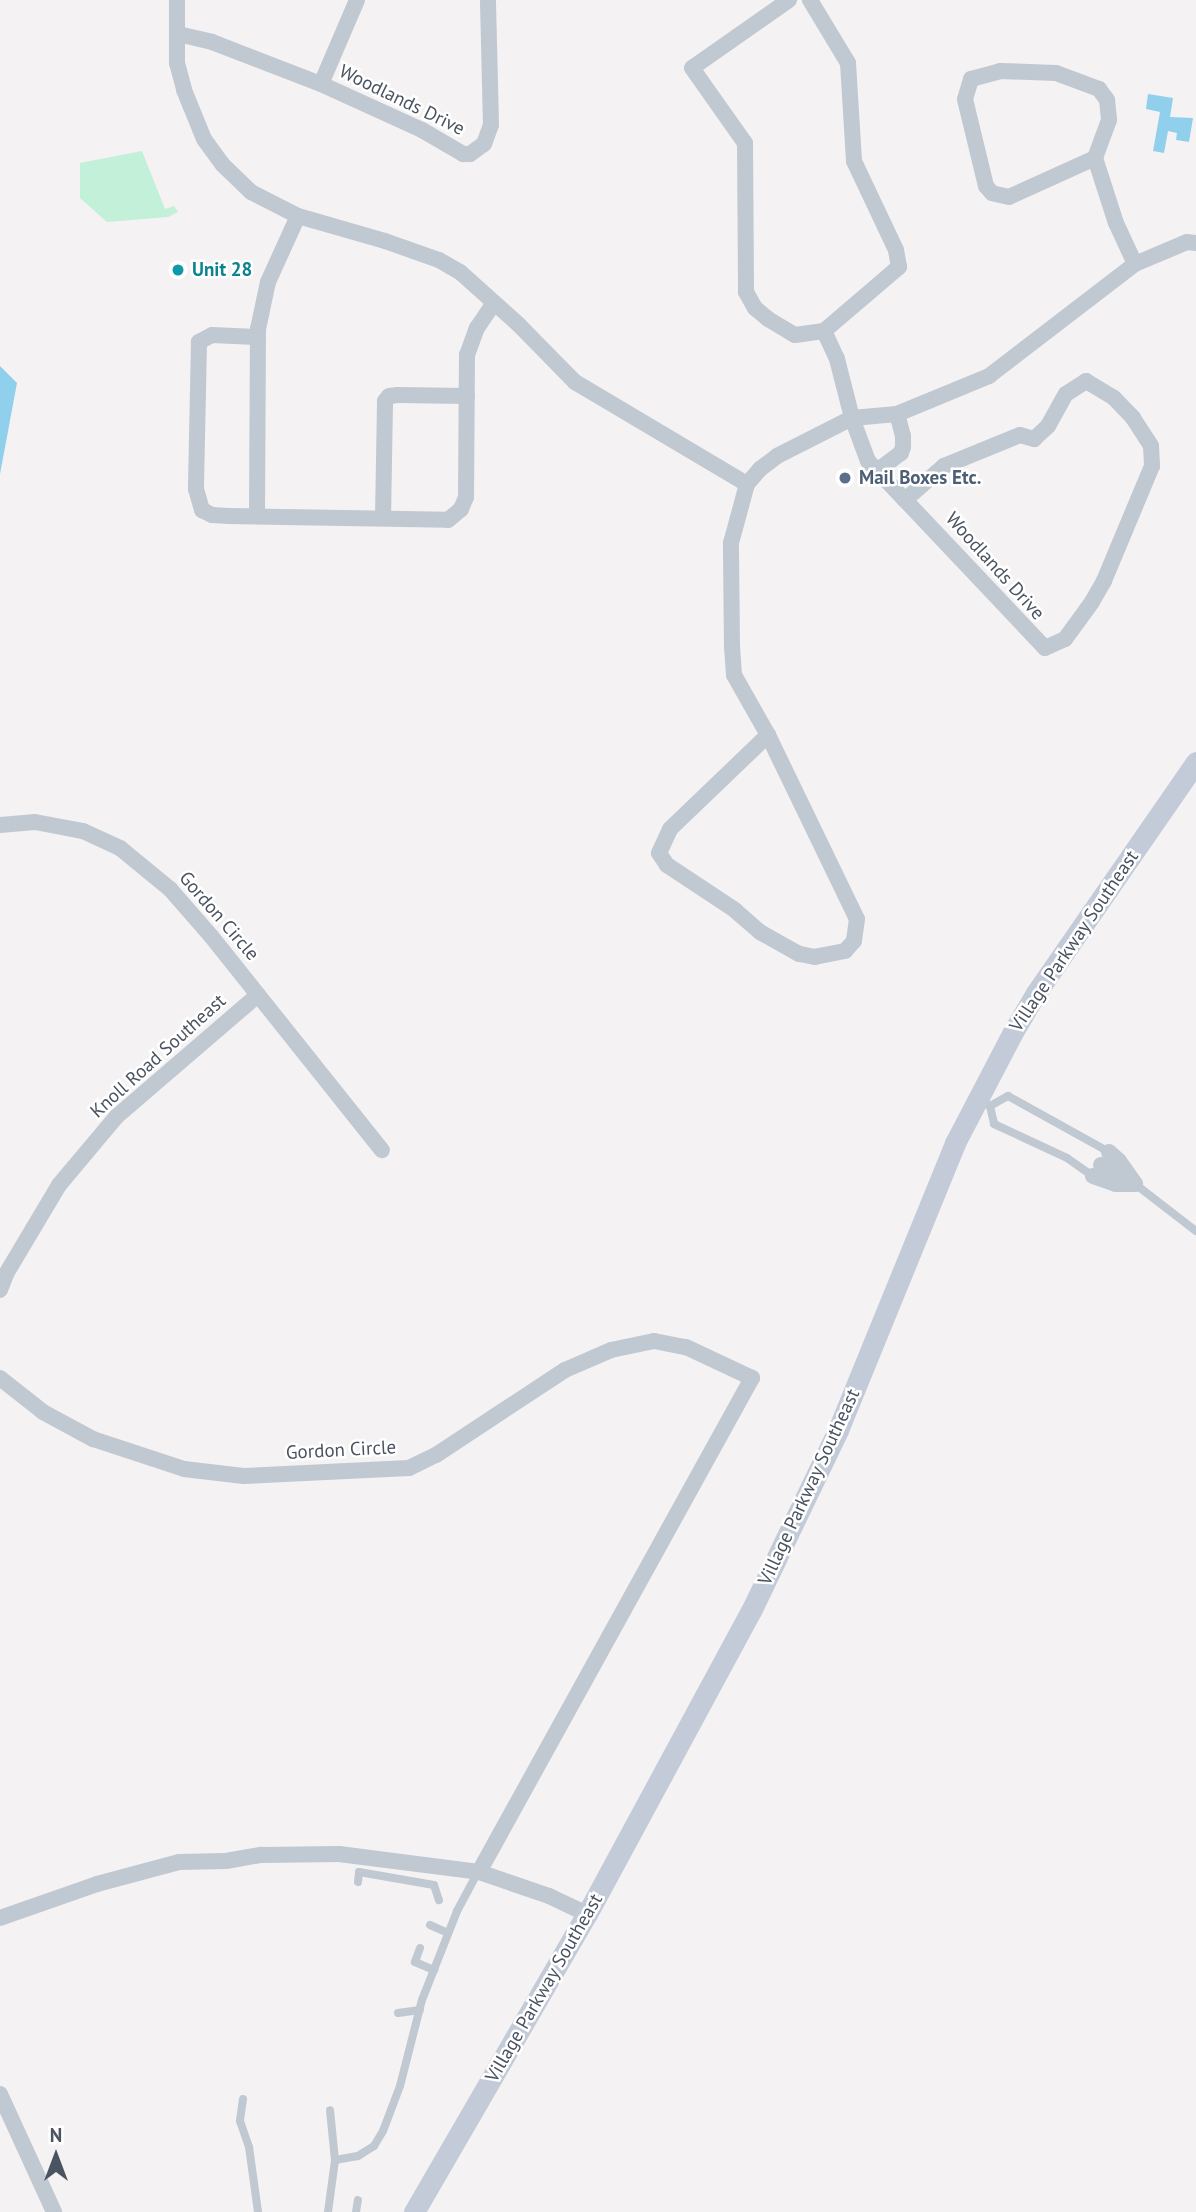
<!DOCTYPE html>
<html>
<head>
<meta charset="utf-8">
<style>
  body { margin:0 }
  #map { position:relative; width:1196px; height:2212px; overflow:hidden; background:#f4f2f2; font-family:"PT Sans",sans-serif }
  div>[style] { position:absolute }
  .green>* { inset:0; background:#c2f0d9 }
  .water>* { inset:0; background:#90d0ec }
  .lane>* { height:8px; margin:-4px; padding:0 4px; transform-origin:4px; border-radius:4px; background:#c0c8d1 }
  .street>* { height:16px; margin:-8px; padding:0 8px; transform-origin:8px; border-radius:8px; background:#c0c8d1 }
  .secondary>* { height:21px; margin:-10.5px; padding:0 10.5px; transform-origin:10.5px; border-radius:10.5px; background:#c3cbd8 }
  .dots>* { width:19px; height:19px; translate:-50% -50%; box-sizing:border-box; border:4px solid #fff; border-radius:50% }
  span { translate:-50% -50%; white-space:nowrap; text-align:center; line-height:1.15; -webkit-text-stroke:5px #fff; paint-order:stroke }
  .street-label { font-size:19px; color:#4a5360 }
  .culture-label { font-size:19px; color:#0d838f; font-weight:700 }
  .left { translate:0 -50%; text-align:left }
  .service-label { font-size:19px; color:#4e5e75; font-weight:700 }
  .north { position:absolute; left:21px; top:2121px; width:70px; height:70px; -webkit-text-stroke:5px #fff; paint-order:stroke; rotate:0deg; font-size:19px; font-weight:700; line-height:28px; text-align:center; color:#4a5360 }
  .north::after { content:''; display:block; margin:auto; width:24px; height:32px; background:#4a5360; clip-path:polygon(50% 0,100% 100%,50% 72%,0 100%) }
</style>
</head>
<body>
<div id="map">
  <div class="green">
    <i style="clip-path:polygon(142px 151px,165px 209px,174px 206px,178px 212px,168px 217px,107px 222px,80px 198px,80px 163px)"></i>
  </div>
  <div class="water">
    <i style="clip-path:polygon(1148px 94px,1173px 98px,1170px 117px,1193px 118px,1189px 142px,1176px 140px,1177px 133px,1168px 131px,1164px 153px,1153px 151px,1160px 112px,1146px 109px)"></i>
    <i style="clip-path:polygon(0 366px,17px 383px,0 474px)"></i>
  </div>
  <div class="lane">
    <i style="left:979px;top:1100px;width:13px;rotate:29deg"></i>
    <i style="left:990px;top:1106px;width:18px;rotate:77deg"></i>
    <i style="left:994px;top:1124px;width:81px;rotate:25deg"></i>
    <i style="left:1067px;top:1158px;width:32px;rotate:35deg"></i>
    <i style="left:990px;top:1106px;width:21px;rotate:-29deg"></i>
    <i style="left:1008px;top:1096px;width:115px;rotate:29deg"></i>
    <i style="left:1135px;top:1184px;width:77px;rotate:37.6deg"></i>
    <i style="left:358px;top:1882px;width:10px;rotate:-84deg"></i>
    <i style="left:359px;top:1872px;width:76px;rotate:9.8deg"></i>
    <i style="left:434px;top:1885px;width:16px;rotate:72deg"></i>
    <i style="left:430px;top:1925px;width:20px;rotate:24deg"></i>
    <i style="left:420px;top:1948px;width:15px;rotate:110deg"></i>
    <i style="left:415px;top:1962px;width:21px;rotate:23deg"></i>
    <i style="left:398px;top:2013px;width:22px;rotate:-8deg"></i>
    <i style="left:243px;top:2099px;width:22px;rotate:98deg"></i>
    <i style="left:240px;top:2121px;width:28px;rotate:71deg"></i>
    <i style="left:249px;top:2147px;width:66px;rotate:82.1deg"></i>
    <i style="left:335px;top:2160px;width:23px;rotate:-10deg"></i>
    <i style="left:358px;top:2156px;width:19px;rotate:-32deg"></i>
    <i style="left:374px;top:2146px;width:17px;rotate:-59deg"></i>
    <i style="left:383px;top:2131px;width:48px;rotate:-69.3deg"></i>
    <i style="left:400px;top:2086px;width:89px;rotate:-75.7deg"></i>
    <i style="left:422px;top:2000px;width:96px;rotate:-68.5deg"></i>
    <i style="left:457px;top:1911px;width:44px;rotate:-61.7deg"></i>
    <i style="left:328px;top:2212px;width:52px;rotate:-82.3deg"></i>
    <i style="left:335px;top:2160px;width:50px;rotate:-95.7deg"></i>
    <i style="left:356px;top:2212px;width:12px;rotate:-81deg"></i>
  </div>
  <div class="street">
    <i style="left:177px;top:0;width:63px;rotate:90deg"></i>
    <i style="left:177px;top:63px;width:28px;rotate:75deg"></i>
    <i style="left:184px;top:90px;width:53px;rotate:67.8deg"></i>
    <i style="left:204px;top:139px;width:32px;rotate:54deg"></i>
    <i style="left:223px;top:165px;width:39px;rotate:44deg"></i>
    <i style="left:251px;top:192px;width:53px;rotate:27.1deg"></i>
    <i style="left:298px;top:216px;width:91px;rotate:16deg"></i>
    <i style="left:385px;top:241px;width:57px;rotate:19.4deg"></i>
    <i style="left:439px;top:260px;width:24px;rotate:30deg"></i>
    <i style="left:460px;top:272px;width:79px;rotate:41.9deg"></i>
    <i style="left:519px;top:325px;width:80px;rotate:45.5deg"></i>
    <i style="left:575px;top:382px;width:200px;rotate:30.7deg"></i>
    <i style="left:357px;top:0;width:91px;rotate:113.2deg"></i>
    <i style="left:321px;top:84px;width:111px;rotate:24.5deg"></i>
    <i style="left:422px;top:130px;width:48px;rotate:30.3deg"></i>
    <i style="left:463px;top:154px;width:7px"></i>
    <i style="left:470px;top:154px;width:17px;rotate:-36deg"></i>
    <i style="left:484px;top:144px;width:20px;rotate:-70deg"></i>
    <i style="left:491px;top:125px;width:125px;rotate:-91.4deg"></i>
    <i style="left:789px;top:0;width:118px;rotate:145deg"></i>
    <i style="left:692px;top:68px;width:92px;rotate:54.8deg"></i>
    <i style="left:745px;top:143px;width:149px;rotate:89.6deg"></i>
    <i style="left:746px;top:292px;width:18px;rotate:61deg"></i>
    <i style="left:755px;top:308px;width:17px;rotate:40deg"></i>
    <i style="left:768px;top:319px;width:31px;rotate:31deg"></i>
    <i style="left:795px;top:335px;width:29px;rotate:-8deg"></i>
    <i style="left:824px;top:331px;width:99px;rotate:-40.5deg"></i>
    <i style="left:899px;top:267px;width:17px;rotate:-100deg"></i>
    <i style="left:896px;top:250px;width:98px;rotate:-115.3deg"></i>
    <i style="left:854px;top:161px;width:98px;rotate:-93.5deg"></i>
    <i style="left:848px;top:63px;width:74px;rotate:-121.1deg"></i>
    <i style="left:178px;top:34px;width:35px;rotate:13deg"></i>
    <i style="left:212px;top:42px;width:117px;rotate:21.1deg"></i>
    <i style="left:1000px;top:71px;width:56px;rotate:2deg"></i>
    <i style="left:1056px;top:73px;width:46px;rotate:20.4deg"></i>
    <i style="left:1099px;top:89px;width:14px;rotate:54deg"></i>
    <i style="left:1107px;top:100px;width:20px;rotate:84deg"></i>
    <i style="left:1109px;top:120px;width:40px;rotate:110.2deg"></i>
    <i style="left:1095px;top:158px;width:94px;rotate:155.6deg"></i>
    <i style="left:1009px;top:197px;width:17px;rotate:-167deg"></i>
    <i style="left:992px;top:193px;width:9px;rotate:-131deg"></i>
    <i style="left:986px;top:186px;width:89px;rotate:-103.6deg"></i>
    <i style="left:965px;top:99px;width:21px;rotate:-73deg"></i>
    <i style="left:971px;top:79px;width:30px;rotate:-15deg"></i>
    <i style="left:1095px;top:158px;width:68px;rotate:72.1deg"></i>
    <i style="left:1116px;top:223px;width:45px;rotate:65.1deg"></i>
    <i style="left:824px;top:331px;width:31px;rotate:65deg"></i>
    <i style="left:837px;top:359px;width:61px;rotate:75.7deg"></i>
    <i style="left:852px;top:418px;width:46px;rotate:69.6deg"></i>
    <i style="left:868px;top:461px;width:54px;rotate:46.5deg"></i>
    <i style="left:257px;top:337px;width:45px;rotate:-177.5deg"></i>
    <i style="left:212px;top:335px;width:15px;rotate:152deg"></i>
    <i style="left:199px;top:342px;width:147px;rotate:91.2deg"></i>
    <i style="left:196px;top:489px;width:22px;rotate:74deg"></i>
    <i style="left:202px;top:510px;width:11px;rotate:27deg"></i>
    <i style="left:212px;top:515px;width:17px;rotate:3deg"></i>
    <i style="left:229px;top:516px;width:219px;rotate:1deg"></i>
    <i style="left:448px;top:520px;width:17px;rotate:-40deg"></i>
    <i style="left:461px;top:509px;width:13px;rotate:-67deg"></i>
    <i style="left:466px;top:497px;width:142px;rotate:-89.6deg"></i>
    <i style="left:467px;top:355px;width:29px;rotate:-70deg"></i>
    <i style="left:477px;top:328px;width:29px;rotate:-56deg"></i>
    <i style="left:1086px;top:381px;width:33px;rotate:31deg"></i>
    <i style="left:1114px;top:398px;width:28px;rotate:46deg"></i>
    <i style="left:1133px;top:418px;width:33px;rotate:57deg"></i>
    <i style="left:1151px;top:446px;width:20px;rotate:87deg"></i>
    <i style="left:1152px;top:466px;width:125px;rotate:112.7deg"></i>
    <i style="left:1104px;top:581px;width:24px;rotate:120deg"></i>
    <i style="left:1092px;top:602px;width:46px;rotate:126.1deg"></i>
    <i style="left:1065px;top:639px;width:22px;rotate:156deg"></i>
    <i style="left:1045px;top:648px;width:204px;rotate:-133.4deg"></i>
    <i style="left:905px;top:500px;width:52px;rotate:-41.1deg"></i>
    <i style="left:944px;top:466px;width:82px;rotate:-22.2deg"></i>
    <i style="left:1020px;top:435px;width:15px;rotate:16deg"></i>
    <i style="left:1034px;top:439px;width:19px;rotate:-43deg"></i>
    <i style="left:1048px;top:426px;width:37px;rotate:-61deg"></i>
    <i style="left:1066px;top:394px;width:24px;rotate:-33deg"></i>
    <i style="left:877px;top:471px;width:30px;rotate:-37deg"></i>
    <i style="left:901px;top:453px;width:6px;rotate:-72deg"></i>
    <i style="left:903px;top:447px;width:11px;rotate:-90deg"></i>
    <i style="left:903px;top:436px;width:23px;rotate:-105deg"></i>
    <i style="left:257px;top:515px;width:186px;rotate:-89.7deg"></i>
    <i style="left:258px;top:329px;width:48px;rotate:-78deg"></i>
    <i style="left:268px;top:282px;width:72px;rotate:-65.6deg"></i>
    <i style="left:383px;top:518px;width:117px;rotate:-89deg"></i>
    <i style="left:385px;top:401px;width:6px;rotate:-51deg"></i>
    <i style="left:389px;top:396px;width:9px;rotate:-6deg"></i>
    <i style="left:398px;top:395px;width:69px;rotate:0.8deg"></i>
    <i style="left:768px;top:735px;width:69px;rotate:-119.5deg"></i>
    <i style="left:734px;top:675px;width:28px;rotate:-94deg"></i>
    <i style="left:732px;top:647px;width:104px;rotate:-90.6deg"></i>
    <i style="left:731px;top:543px;width:61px;rotate:-74.8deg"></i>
    <i style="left:747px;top:484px;width:20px;rotate:-49deg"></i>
    <i style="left:760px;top:469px;width:21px;rotate:-37deg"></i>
    <i style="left:777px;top:456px;width:84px;rotate:-26.9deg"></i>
    <i style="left:852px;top:418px;width:45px;rotate:-5.1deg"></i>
    <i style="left:897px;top:414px;width:100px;rotate:-22.4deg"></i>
    <i style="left:989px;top:376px;width:184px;rotate:-37.5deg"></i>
    <i style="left:1135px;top:264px;width:56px;rotate:-22.9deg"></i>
    <i style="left:1187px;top:242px;width:9px;rotate:6deg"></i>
    <i style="left:768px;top:735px;width:204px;rotate:64.2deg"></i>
    <i style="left:857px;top:919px;width:22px;rotate:98deg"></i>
    <i style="left:854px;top:941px;width:13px;rotate:132deg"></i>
    <i style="left:845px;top:951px;width:31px;rotate:169deg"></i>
    <i style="left:815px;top:957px;width:16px;rotate:-169deg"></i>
    <i style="left:799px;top:954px;width:45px;rotate:-150.6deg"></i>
    <i style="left:760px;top:932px;width:33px;rotate:-139deg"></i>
    <i style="left:735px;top:910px;width:82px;rotate:-146.5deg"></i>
    <i style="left:667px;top:865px;width:14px;rotate:-124deg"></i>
    <i style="left:659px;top:853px;width:26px;rotate:-65deg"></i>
    <i style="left:670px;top:829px;width:136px;rotate:-43.8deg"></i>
    <i style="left:0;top:825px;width:35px;rotate:-5deg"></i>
    <i style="left:35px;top:822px;width:49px;rotate:10.6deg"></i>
    <i style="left:83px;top:831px;width:41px;rotate:24.7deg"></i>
    <i style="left:120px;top:848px;width:65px;rotate:39.4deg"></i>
    <i style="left:170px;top:889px;width:62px;rotate:48.9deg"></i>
    <i style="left:211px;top:936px;width:274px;rotate:51.4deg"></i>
    <i style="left:1109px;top:1152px;width:13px;rotate:42deg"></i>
    <i style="left:1119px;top:1161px;width:28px;rotate:55deg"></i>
    <i style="left:1101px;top:1165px;width:30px;rotate:30deg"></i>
    <i style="left:1093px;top:1176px;width:24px;rotate:19deg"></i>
    <i style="left:1116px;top:1184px;width:19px"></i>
    <i style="left:0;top:1290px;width:17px;rotate:-69deg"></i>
    <i style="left:6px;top:1274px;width:104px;rotate:-59.2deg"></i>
    <i style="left:59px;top:1185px;width:89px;rotate:-50deg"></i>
    <i style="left:116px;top:1117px;width:187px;rotate:-40.7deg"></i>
    <i style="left:0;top:1378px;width:55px;rotate:38.3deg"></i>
    <i style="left:43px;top:1412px;width:57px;rotate:28.4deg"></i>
    <i style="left:93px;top:1439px;width:96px;rotate:18.2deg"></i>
    <i style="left:184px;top:1469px;width:60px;rotate:6.7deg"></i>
    <i style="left:244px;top:1476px;width:165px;rotate:-2.8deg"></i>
    <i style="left:409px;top:1468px;width:30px;rotate:-26deg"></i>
    <i style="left:436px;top:1455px;width:154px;rotate:-33.4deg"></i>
    <i style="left:565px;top:1370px;width:50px;rotate:-23.5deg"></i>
    <i style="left:611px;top:1350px;width:44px;rotate:-11.8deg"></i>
    <i style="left:654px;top:1341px;width:33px;rotate:11deg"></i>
    <i style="left:686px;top:1347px;width:73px;rotate:25.2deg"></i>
    <i style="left:752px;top:1378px;width:564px;rotate:118.93deg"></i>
    <i style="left:0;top:1918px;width:103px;rotate:-19.3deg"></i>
    <i style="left:97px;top:1884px;width:85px;rotate:-15deg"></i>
    <i style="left:179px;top:1862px;width:47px;rotate:-1.2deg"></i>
    <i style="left:226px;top:1861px;width:36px;rotate:-10deg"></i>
    <i style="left:261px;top:1855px;width:78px;rotate:-0.7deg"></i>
    <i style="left:339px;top:1854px;width:141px;rotate:7.3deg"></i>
    <i style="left:479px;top:1872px;width:74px;rotate:18.9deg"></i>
    <i style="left:549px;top:1896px;width:42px;rotate:25.3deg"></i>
    <i style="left:0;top:2094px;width:130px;rotate:65.4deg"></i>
  </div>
  <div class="secondary">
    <i style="left:414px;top:2212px;width:345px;rotate:-59.9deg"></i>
    <i style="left:587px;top:1914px;width:345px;rotate:-61.6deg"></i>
    <i style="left:751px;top:1611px;width:201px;rotate:-64.3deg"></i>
    <i style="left:838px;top:1430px;width:310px;rotate:-67.8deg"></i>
    <i style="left:955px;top:1143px;width:125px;rotate:-62.4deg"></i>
    <i style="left:1013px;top:1032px;width:45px;rotate:-59.5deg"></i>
    <i style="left:1036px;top:993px;width:281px;rotate:-55.3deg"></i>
  </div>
  <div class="dots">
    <i style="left:178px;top:270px;background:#0f9aa8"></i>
    <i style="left:845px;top:478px;background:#5c6f8a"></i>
  </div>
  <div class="street-label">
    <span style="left:402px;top:100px;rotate:26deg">Woodlands Drive</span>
    <span style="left:995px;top:566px;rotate:48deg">Woodlands Drive</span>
    <span style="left:219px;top:916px;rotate:49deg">Gordon Circle</span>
    <span style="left:1074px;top:941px;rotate:-56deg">Village Parkway Southeast</span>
    <span style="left:158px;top:1056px;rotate:-42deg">Knoll Road Southeast</span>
    <span style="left:341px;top:1450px;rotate:-3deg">Gordon Circle</span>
    <span style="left:809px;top:1487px;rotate:-65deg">Village Parkway Southeast</span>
    <span style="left:544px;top:1988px;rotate:-60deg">Village Parkway Southeast</span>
  </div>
  <div class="culture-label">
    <span class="left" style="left:192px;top:270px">Unit 28</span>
  </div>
  <div class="service-label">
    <span class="left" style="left:859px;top:478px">Mail Boxes Etc.</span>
  </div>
  <div class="north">N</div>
</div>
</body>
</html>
